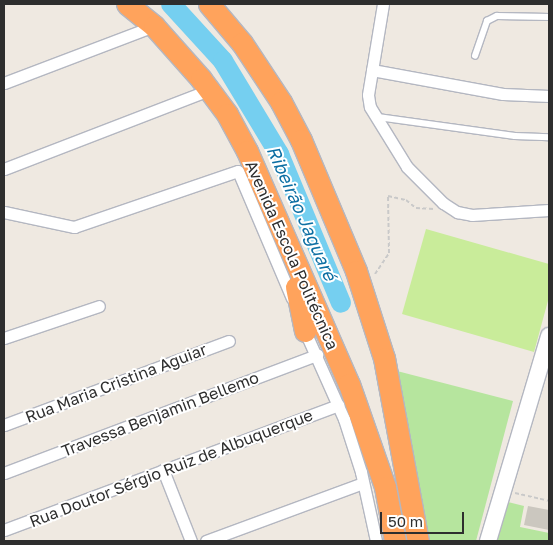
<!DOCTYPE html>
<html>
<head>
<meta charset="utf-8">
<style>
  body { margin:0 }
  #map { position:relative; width:553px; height:545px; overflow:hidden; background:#efe9e1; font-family:"Golos Text",sans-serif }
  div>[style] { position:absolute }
  .green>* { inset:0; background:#b6e59e }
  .pitch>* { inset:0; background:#c9ec9a }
  .river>* { height:20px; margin:-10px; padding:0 10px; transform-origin:10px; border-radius:10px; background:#75cff0 }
  .building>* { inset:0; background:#cbc7bf }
  .path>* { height:2px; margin-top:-1px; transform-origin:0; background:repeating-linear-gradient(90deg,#c9c9c9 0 4px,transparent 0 6.5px) }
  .roads { filter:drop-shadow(1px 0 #b4b7c1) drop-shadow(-1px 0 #b4b7c1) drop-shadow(0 1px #b4b7c1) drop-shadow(0 -1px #b4b7c1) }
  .lane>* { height:5.5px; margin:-2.75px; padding:0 2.75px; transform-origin:2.75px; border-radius:2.75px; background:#fff }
  .street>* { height:11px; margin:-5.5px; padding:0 5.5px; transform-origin:5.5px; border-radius:5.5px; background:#fff }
  .secondary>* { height:16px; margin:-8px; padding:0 8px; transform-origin:8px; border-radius:8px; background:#fff }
  .highway>* { height:21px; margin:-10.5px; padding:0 10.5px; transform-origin:10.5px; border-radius:10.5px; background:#ffa35c }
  span { translate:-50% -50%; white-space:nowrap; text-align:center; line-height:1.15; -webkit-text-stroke:4px #fff; paint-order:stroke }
  .street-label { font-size:16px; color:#2e2e2e }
  .water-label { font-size:18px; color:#0d6fa3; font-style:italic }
  .frame { position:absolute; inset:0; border:5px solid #2e2e2e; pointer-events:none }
  .scale { position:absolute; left:380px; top:512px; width:84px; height:22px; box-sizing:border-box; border:2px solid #2e2e2e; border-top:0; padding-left:6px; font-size:15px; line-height:18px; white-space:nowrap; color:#2e2e2e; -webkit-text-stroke:4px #fff; paint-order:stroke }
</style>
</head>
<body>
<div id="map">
  <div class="green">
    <i style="clip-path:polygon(397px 371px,513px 401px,476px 541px,429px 541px)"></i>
    <i style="clip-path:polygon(508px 502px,524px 506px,520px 527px,549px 533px,549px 541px,496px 541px)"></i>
  </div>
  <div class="pitch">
    <i style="clip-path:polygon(426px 229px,549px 264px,549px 297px,534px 352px,402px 314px)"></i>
  </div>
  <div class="river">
    <i style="left:171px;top:4px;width:77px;rotate:47.6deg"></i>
    <i style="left:223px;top:61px;width:109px;rotate:58.9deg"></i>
    <i style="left:279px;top:154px;width:161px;rotate:67.4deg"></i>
  </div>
  <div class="building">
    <i style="clip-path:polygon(528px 506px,549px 510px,549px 530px,524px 525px)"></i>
  </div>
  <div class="path">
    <i style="left:375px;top:274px;width:25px;rotate:-56deg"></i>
    <i style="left:389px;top:253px;width:57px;rotate:-91deg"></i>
    <i style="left:388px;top:196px;width:18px;rotate:13deg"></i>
    <i style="left:406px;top:200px;width:13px;rotate:39deg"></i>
    <i style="left:416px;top:208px;width:18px;rotate:3deg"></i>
    <i style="left:515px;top:493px;width:35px;rotate:13deg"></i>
  </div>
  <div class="roads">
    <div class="lane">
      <i style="left:475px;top:56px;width:37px;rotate:-71deg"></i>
      <i style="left:487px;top:21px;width:11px;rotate:-27deg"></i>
      <i style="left:497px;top:16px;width:52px;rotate:1.1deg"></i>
      <i style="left:378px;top:117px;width:138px;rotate:7.9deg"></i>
      <i style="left:515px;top:136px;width:34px;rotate:2deg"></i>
    </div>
    <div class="street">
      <i style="left:383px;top:4px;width:92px;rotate:99.4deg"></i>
      <i style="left:368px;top:95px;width:12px;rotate:81deg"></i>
      <i style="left:370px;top:107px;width:70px;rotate:58.3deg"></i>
      <i style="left:407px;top:167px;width:51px;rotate:45deg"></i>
      <i style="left:443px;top:203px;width:17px;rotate:33deg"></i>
      <i style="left:457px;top:212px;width:15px;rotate:11deg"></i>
      <i style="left:472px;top:215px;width:77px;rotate:-3.7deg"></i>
      <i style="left:372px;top:70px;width:133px;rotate:10.4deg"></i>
      <i style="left:503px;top:94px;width:46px;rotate:2.5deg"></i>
      <i style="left:4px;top:83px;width:160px;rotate:-20.8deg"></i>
      <i style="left:4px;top:169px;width:220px;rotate:-21.1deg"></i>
      <i style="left:4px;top:212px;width:72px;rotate:12.1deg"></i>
      <i style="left:74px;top:227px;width:173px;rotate:-18.9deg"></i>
      <i style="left:238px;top:171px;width:138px;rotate:67deg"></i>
      <i style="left:303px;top:327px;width:101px;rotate:66deg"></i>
      <i style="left:344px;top:419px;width:56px;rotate:72.2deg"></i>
      <i style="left:361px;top:472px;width:71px;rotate:77.7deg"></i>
      <i style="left:4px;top:338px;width:100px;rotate:-18.6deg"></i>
      <i style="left:4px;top:425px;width:240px;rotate:-20.5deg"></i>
      <i style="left:163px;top:470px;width:76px;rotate:68.5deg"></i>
      <i style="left:4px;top:473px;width:335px;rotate:-20.7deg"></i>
      <i style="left:4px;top:530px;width:357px;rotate:-20.5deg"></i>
      <i style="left:206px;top:541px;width:167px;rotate:-20.3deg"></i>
    </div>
    <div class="secondary">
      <i style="left:488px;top:541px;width:214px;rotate:-73.4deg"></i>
    </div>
    <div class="highway">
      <i style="left:127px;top:4px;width:35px;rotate:39deg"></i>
      <i style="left:154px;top:26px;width:71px;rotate:48.4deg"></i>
      <i style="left:201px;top:79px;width:44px;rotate:53.4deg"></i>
      <i style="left:227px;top:114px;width:42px;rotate:61.6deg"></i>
      <i style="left:247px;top:151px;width:254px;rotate:66.4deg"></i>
      <i style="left:349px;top:384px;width:109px;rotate:70.7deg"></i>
      <i style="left:385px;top:487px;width:55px;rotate:79.5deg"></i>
      <i style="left:209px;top:4px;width:51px;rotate:49.8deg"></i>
      <i style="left:242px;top:43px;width:71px;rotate:56.5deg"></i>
      <i style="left:281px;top:102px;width:43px;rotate:62.2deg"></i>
      <i style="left:301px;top:140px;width:142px;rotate:67.2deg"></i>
      <i style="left:356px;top:271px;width:91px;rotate:72.2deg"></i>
      <i style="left:384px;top:358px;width:186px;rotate:79.5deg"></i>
      <i style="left:296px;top:287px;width:45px;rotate:78.4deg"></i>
    </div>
  </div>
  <div class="street-label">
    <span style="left:292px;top:255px;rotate:66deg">Avenida Escola Politécnica</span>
    <span style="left:116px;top:383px;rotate:-21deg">Rua Maria Cristina Aguiar</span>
    <span style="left:160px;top:414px;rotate:-21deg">Travessa Benjamin Bellemo</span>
    <span style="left:171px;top:468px;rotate:-21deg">Rua Doutor Sérgio Ruiz de Albuquerque</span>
  </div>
  <div class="water-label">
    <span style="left:302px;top:213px;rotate:66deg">Ribeirão Jaguaré</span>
  </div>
  <div class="frame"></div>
  <div class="scale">50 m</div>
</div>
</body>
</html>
